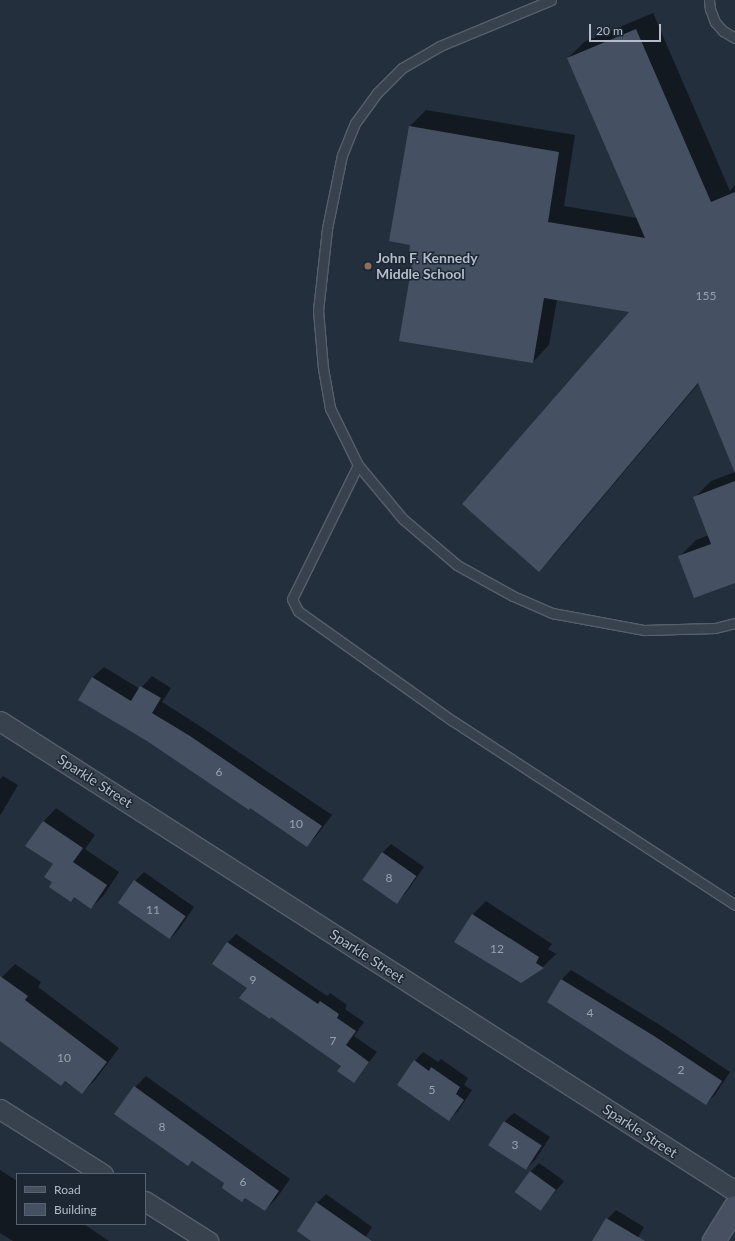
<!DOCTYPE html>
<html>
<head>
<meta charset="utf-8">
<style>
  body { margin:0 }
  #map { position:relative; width:735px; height:1241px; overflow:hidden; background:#242f3e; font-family:Lato,sans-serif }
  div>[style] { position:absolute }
  .shadow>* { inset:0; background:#0007 }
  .building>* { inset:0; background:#455162; transform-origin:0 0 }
  .roads { filter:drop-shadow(1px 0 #565f6c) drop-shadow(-1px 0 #565f6c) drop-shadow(0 1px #565f6c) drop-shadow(0 -1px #565f6c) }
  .lane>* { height:9px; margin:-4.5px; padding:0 4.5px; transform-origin:4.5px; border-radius:4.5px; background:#38414e }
  .street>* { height:19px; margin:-9.5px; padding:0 9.5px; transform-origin:9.5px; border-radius:9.5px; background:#38414e }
  .secondary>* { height:22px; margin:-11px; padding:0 11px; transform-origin:11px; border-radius:11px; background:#465061 }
  .dots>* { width:11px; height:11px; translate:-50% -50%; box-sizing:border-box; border:2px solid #1d2633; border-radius:50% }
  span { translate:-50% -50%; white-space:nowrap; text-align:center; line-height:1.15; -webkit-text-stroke:3px #1d2633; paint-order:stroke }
  .number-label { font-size:12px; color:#98a1af }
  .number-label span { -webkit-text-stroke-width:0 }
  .poi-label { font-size:14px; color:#b4bcc9; font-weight:700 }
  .left { translate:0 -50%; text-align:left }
  .street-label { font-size:14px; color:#b4bcc9 }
  .legend { position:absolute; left:16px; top:1173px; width:130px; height:52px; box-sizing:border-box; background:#1d2633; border:1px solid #59626f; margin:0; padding:5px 7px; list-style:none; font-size:12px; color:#b4bcc9 }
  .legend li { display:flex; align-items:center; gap:8px; height:20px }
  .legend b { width:20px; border:1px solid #59626f }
  .scale { position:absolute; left:589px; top:24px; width:72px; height:18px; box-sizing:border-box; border:2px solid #b4bcc9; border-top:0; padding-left:5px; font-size:12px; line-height:14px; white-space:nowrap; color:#b4bcc9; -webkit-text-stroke:3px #1d2633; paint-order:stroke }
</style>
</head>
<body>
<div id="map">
  <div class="shadow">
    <i style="clip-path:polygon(653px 13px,730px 191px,735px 185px,735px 472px,699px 383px,555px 554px,539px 570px,631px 312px,557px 300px,549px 345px,533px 362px,414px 257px,412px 244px,409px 127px,426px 110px,575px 135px,564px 206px,637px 218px,568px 58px,584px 42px)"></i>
    <i style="clip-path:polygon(735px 472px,735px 582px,679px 557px,696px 540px,709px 535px,694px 498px,711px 481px)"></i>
    <i style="clip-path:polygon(104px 667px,140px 689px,152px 676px,171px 688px,162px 702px,200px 726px,332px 815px,317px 835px,307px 846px,250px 807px,147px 740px,79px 700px,93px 677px)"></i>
    <i style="clip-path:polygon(3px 776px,18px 785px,0 816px,0 779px)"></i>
    <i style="clip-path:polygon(56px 808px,95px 835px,85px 849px,119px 872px,104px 895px,91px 908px,53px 882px,54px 864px,27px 845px,44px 821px)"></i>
    <i style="clip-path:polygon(391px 844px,424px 867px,405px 894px,396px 903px,382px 853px)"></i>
    <i style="clip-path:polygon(144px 872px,194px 907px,179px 929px,171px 938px,135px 881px)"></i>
    <i style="clip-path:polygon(486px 901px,552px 944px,548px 949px,556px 954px,543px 967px,521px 982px,473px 914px)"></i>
    <i style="clip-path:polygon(236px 934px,327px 996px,330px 993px,347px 1005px,345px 1009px,364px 1022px,354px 1036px,377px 1052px,354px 1082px,342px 1065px,248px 987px,227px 943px)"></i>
    <i style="clip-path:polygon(15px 964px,41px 982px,38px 987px,119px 1048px,95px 1080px,82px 1093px,0 1039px,0 979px)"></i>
    <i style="clip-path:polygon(571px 970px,663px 1027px,730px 1072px,715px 1095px,706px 1103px,548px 1001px,562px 979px)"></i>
    <i style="clip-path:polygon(423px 1052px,438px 1062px,441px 1059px,468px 1078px,464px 1085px,472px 1090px,458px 1111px,449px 1120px,415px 1061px)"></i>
    <i style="clip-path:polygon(146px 1076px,290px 1179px,276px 1199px,265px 1210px,246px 1197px,242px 1201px,226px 1183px,193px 1161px,188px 1165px,135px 1087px)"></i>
    <i style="clip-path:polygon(514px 1113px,550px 1137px,535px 1160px,526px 1169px,490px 1145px,505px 1121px)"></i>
    <i style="clip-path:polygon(539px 1163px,564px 1181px,541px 1209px,530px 1172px)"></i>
    <i style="clip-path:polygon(0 1170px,17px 1181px,17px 1224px,84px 1224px,109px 1241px,13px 1241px,0 1233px)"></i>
    <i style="clip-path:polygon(326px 1194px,372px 1227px,363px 1241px,313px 1241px,317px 1203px)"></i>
    <i style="clip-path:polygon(616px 1210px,644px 1227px,636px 1241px,593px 1241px,607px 1219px)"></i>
  </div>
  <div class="building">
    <i style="clip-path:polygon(636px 29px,711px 202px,735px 192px,735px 473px,698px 383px,539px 572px,462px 504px,629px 312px,544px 298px,533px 363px,399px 341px,413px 258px,409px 256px,410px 245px,389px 241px,409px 126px,559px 152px,548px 222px,645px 238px,567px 58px)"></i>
    <i style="clip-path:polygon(735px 481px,735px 583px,694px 598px,678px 556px,711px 544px,693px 497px)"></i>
    <i style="clip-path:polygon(92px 677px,131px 701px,140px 686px,161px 698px,152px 713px,190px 736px,322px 826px,307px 847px,250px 808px,249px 810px,147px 741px,78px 700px)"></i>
    <i style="clip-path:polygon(43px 821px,83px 848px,73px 862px,107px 885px,91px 909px,74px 897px,71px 902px,49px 887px,52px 882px,44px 877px,53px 864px,25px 846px)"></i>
    <i style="left:382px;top:852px;width:42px;height:34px;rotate:35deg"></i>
    <i style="left:134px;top:880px;width:63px;height:28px;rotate:35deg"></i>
    <i style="clip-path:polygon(472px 914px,539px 957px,536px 963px,544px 968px,521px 983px,454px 942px)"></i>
    <i style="clip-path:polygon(227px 942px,318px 1004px,320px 1001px,339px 1014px,337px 1018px,356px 1031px,346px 1045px,369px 1062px,354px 1083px,337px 1071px,341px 1066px,271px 1017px,270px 1019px,239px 998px,247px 988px,212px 964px)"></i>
    <i style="clip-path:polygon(0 976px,28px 996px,25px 1000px,107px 1062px,82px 1094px,65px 1081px,61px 1086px,0 1041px)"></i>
    <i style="clip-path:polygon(561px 979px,654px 1036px,722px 1081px,706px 1105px,547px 1002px)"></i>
    <i style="clip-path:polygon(414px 1060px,429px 1071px,431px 1067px,460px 1087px,456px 1094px,464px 1100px,449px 1121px,397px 1085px)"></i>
    <i style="clip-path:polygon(134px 1086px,279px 1191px,265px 1211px,245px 1198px,242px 1202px,222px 1188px,224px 1183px,192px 1161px,188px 1166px,114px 1114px)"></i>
    <i style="left:504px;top:1121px;width:45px;height:29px;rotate:33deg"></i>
    <i style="left:530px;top:1171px;width:32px;height:26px;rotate:36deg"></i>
    <i style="clip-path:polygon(316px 1202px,372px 1241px,311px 1241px,297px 1231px)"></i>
    <i style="clip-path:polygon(606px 1218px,645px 1241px,592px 1241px)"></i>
  </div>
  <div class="roads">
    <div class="lane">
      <i style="left:551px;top:0;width:120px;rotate:157.5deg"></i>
      <i style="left:440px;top:46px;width:44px;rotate:149.9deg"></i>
      <i style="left:402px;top:68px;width:35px;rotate:135deg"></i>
      <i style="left:377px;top:93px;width:37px;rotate:126deg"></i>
      <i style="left:355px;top:123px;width:35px;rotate:112deg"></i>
      <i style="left:342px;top:155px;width:76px;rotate:101.5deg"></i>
      <i style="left:327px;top:229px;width:81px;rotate:96.3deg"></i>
      <i style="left:318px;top:310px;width:58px;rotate:85.1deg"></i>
      <i style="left:323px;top:368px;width:41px;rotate:80.1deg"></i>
      <i style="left:330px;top:408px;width:64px;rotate:63.8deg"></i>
      <i style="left:358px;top:465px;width:70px;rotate:50.2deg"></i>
      <i style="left:403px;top:519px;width:71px;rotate:40.4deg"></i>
      <i style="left:457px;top:565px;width:64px;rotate:29deg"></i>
      <i style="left:513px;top:596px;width:43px;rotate:23.6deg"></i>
      <i style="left:552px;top:613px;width:94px;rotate:10.5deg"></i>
      <i style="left:644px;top:630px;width:71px;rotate:-1.6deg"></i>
      <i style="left:715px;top:628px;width:21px;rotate:-14deg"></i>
      <i style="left:709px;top:0;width:9px;rotate:84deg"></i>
      <i style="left:710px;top:9px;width:14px;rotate:69deg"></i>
      <i style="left:715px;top:22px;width:12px;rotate:48deg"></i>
      <i style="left:723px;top:31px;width:14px;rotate:30deg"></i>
      <i style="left:358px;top:465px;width:149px;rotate:116.2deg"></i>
      <i style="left:292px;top:599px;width:13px;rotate:63deg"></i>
      <i style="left:298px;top:611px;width:190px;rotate:35.4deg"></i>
      <i style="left:453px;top:721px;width:337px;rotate:33.1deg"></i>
    </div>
    <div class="street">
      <i style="left:0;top:721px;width:872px;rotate:32.6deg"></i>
      <i style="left:0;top:1109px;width:122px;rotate:32.3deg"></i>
      <i style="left:145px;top:1201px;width:75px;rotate:32.4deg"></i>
    </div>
    <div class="secondary">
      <i style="left:714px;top:1241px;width:40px;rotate:-58deg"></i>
    </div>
  </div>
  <div class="dots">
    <i style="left:368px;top:266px;background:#8d6e63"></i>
  </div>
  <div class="number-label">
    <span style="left:706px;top:296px">155</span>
    <span style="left:219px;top:772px">6</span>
    <span style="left:296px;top:824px">10</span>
    <span style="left:389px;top:878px">8</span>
    <span style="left:153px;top:910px">11</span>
    <span style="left:497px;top:949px">12</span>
    <span style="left:253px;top:980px">9</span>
    <span style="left:590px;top:1013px">4</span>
    <span style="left:333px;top:1041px">7</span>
    <span style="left:64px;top:1058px">10</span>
    <span style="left:681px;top:1070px">2</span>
    <span style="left:432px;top:1090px">5</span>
    <span style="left:162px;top:1127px">8</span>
    <span style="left:515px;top:1145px">3</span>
    <span style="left:243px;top:1182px">6</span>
  </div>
  <div class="poi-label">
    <span class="left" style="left:376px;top:266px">John F. Kennedy<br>Middle School</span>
  </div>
  <div class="street-label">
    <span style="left:95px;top:781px;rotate:33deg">Sparkle Street</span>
    <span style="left:367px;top:956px;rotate:33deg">Sparkle Street</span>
    <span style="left:640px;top:1131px;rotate:33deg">Sparkle Street</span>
  </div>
  <ul class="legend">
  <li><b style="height:5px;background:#465061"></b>Road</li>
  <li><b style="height:11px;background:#455162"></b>Building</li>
  </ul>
  <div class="scale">20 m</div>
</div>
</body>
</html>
